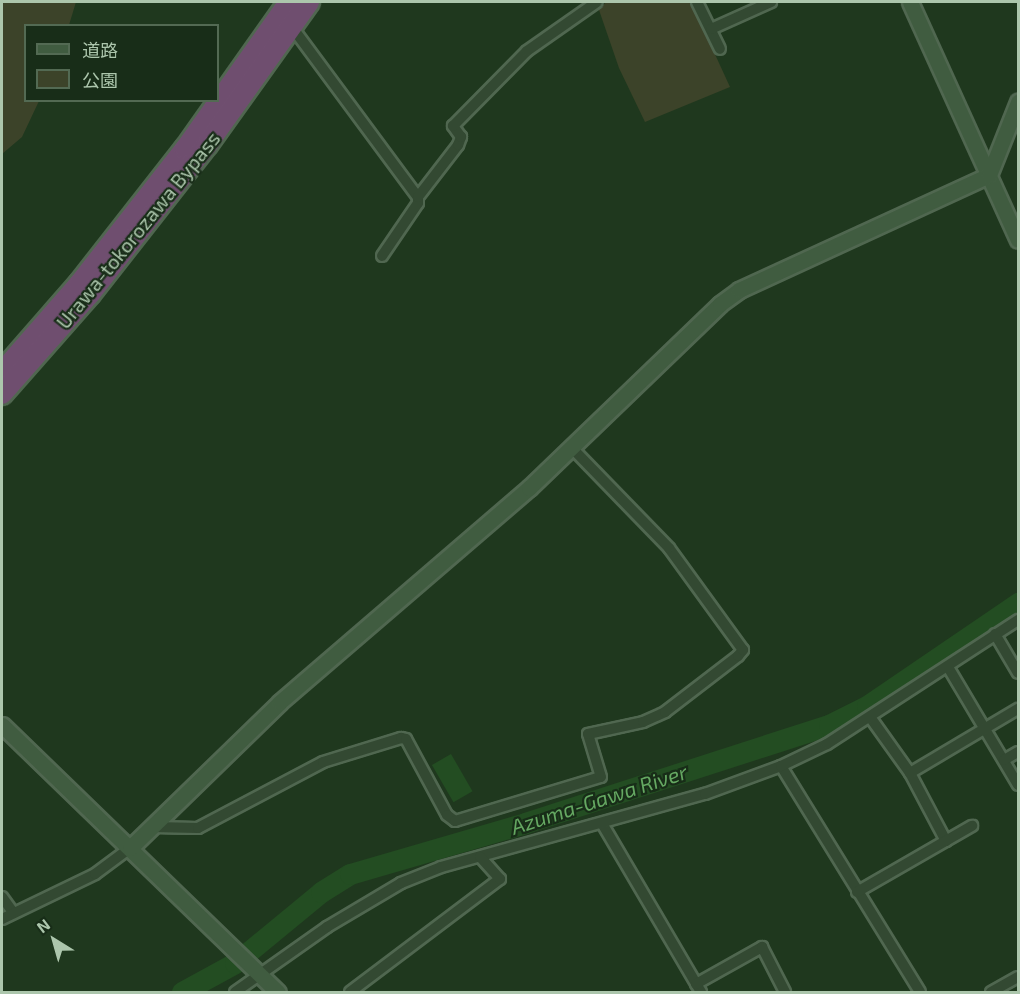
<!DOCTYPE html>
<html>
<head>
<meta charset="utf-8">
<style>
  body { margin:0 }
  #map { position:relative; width:1020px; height:994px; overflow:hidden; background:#1f381e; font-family:"Exo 2","Noto Sans JP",sans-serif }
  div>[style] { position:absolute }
  .green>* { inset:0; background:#3c4329 }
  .water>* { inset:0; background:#234d22; transform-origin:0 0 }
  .river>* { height:21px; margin:-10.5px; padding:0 10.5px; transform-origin:10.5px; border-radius:10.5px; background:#234d22 }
  .roads { filter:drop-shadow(2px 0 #506750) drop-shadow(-2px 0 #506750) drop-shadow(0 2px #506750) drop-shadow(0 -2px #506750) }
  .street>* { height:10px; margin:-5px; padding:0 5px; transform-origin:5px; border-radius:5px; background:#334932 }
  .secondary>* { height:15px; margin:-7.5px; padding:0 7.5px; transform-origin:7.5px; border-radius:7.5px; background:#405c40 }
  .highway>* { height:20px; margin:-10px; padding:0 10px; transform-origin:10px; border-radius:10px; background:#6f4e6f }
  span { translate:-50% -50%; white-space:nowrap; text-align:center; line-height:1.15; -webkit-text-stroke:4.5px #182d18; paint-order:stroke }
  .street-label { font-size:20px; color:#acc6ac }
  .water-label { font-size:21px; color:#65a862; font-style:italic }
  .frame { position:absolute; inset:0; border:3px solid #acc6ac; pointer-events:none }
  .legend { position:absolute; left:24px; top:24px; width:195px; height:78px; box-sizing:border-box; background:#182d18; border:2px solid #536a53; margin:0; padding:8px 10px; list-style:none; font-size:18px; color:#acc6ac }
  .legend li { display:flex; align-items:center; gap:12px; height:30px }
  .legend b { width:30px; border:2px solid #536a53 }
  .north { position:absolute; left:24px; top:910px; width:60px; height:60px; -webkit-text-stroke:4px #182d18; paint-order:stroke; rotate:323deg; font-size:16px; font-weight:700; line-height:24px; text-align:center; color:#acc6ac }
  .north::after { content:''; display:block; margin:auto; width:21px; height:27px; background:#acc6ac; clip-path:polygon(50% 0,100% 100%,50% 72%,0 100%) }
</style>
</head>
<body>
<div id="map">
  <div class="green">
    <i style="clip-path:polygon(2px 2px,76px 2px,69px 25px,26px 26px,26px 100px,39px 101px,22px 137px,2px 154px)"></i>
    <i style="clip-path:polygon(606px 2px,691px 2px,730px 87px,645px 122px,619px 68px,599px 10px)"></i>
  </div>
  <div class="water">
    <i style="left:451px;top:754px;width:43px;height:22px;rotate:60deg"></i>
  </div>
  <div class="river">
    <i style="left:182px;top:992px;width:60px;rotate:-28.7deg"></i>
    <i style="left:235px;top:963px;width:112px;rotate:-39.5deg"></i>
    <i style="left:321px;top:892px;width:34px;rotate:-32deg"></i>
    <i style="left:350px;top:874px;width:182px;rotate:-16.2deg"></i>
    <i style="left:525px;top:823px;width:319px;rotate:-17.9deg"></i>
    <i style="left:829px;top:725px;width:42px;rotate:-26.6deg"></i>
    <i style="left:867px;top:706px;width:183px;rotate:-34.3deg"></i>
  </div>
  <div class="roads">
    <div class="street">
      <i style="left:697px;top:2px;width:52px;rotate:63.9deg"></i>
      <i style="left:292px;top:27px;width:212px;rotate:53.5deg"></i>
      <i style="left:418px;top:197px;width:6px;rotate:90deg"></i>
      <i style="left:418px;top:203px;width:64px;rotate:124.2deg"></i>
      <i style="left:711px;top:29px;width:66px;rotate:-24.2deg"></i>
      <i style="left:418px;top:197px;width:66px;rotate:-52.4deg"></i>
      <i style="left:458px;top:145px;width:9px;rotate:-69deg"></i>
      <i style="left:461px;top:137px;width:14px;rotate:-126deg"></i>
      <i style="left:453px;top:126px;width:105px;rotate:-45.4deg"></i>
      <i style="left:527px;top:51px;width:85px;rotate:-35deg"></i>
      <i style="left:995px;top:634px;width:45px;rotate:59.5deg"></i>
      <i style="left:948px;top:667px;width:137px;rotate:59.3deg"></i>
      <i style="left:870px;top:717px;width:69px;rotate:54.5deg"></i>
      <i style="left:910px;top:773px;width:77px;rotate:62.1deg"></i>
      <i style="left:1004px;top:760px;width:16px;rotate:-30deg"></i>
      <i style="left:781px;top:766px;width:265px;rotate:58.4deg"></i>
      <i style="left:910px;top:773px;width:126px;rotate:-30.7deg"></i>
      <i style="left:603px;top:825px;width:194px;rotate:59.6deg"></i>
      <i style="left:153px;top:827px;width:45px;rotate:1.3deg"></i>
      <i style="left:198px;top:828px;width:141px;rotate:-27.8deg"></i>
      <i style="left:323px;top:762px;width:82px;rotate:-17.1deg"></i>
      <i style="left:401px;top:738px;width:5px;rotate:11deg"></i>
      <i style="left:406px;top:739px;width:86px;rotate:61.7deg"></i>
      <i style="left:447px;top:815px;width:10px;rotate:37deg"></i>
      <i style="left:455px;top:821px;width:152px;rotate:-16.8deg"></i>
      <i style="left:601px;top:777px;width:45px;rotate:-106.8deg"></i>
      <i style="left:588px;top:734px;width:56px;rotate:-12.3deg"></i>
      <i style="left:643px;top:722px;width:24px;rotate:-24deg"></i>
      <i style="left:665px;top:712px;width:92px;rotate:-37.5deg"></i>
      <i style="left:738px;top:656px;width:8px;rotate:-50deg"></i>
      <i style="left:743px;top:650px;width:126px;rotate:-126deg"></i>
      <i style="left:669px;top:548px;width:141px;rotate:-134.1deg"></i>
      <i style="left:857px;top:892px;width:133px;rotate:-29.9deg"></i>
      <i style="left:2px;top:897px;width:19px;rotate:54deg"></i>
      <i style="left:2px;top:919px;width:103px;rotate:-25.8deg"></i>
      <i style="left:95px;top:874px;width:44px;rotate:-36.6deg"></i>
      <i style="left:696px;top:984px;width:76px;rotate:-29.3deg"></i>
      <i style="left:762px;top:947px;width:51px;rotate:62.9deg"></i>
      <i style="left:235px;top:992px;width:113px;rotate:-35.2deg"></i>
      <i style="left:327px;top:927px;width:86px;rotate:-30.7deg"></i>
      <i style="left:401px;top:883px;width:43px;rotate:-21.8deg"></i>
      <i style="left:441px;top:867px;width:274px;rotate:-15.5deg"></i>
      <i style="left:705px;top:794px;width:81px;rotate:-20.2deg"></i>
      <i style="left:781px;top:766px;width:51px;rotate:-25.6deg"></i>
      <i style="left:827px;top:744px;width:228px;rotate:-33deg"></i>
      <i style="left:350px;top:992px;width:188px;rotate:-37deg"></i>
      <i style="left:500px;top:879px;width:30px;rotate:-132deg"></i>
      <i style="left:991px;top:992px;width:31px;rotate:-29deg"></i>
    </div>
    <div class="secondary">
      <i style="left:910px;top:2px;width:261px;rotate:65.6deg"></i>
      <i style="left:2px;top:725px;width:384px;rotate:44.1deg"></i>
      <i style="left:130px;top:848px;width:209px;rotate:-44.2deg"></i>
      <i style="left:280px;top:702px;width:328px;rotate:-40.7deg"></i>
      <i style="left:529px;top:488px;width:265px;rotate:-43.9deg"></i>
      <i style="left:720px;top:304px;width:24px;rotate:-36deg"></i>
      <i style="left:739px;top:290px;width:275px;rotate:-24.7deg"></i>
      <i style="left:989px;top:175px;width:79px;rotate:-68.3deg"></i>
    </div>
    <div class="highway">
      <i style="left:2px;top:372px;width:117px;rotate:-48.8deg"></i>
      <i style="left:79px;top:284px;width:172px;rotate:-51.9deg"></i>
      <i style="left:185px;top:149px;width:180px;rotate:-54.7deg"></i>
      <i style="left:2px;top:394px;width:133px;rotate:-48.7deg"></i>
      <i style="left:90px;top:294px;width:189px;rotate:-51.9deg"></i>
      <i style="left:207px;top:145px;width:176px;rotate:-54.5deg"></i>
    </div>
  </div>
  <div class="street-label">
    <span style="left:138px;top:230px;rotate:-51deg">Urawa-tokorozawa Bypass</span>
  </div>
  <div class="water-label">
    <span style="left:599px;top:799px;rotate:-18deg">Azuma-Gawa River</span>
  </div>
  <div class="frame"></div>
  <ul class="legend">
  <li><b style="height:8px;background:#405c40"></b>道路</li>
  <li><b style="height:16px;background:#3c4329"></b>公園</li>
  </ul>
  <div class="north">N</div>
</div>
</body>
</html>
